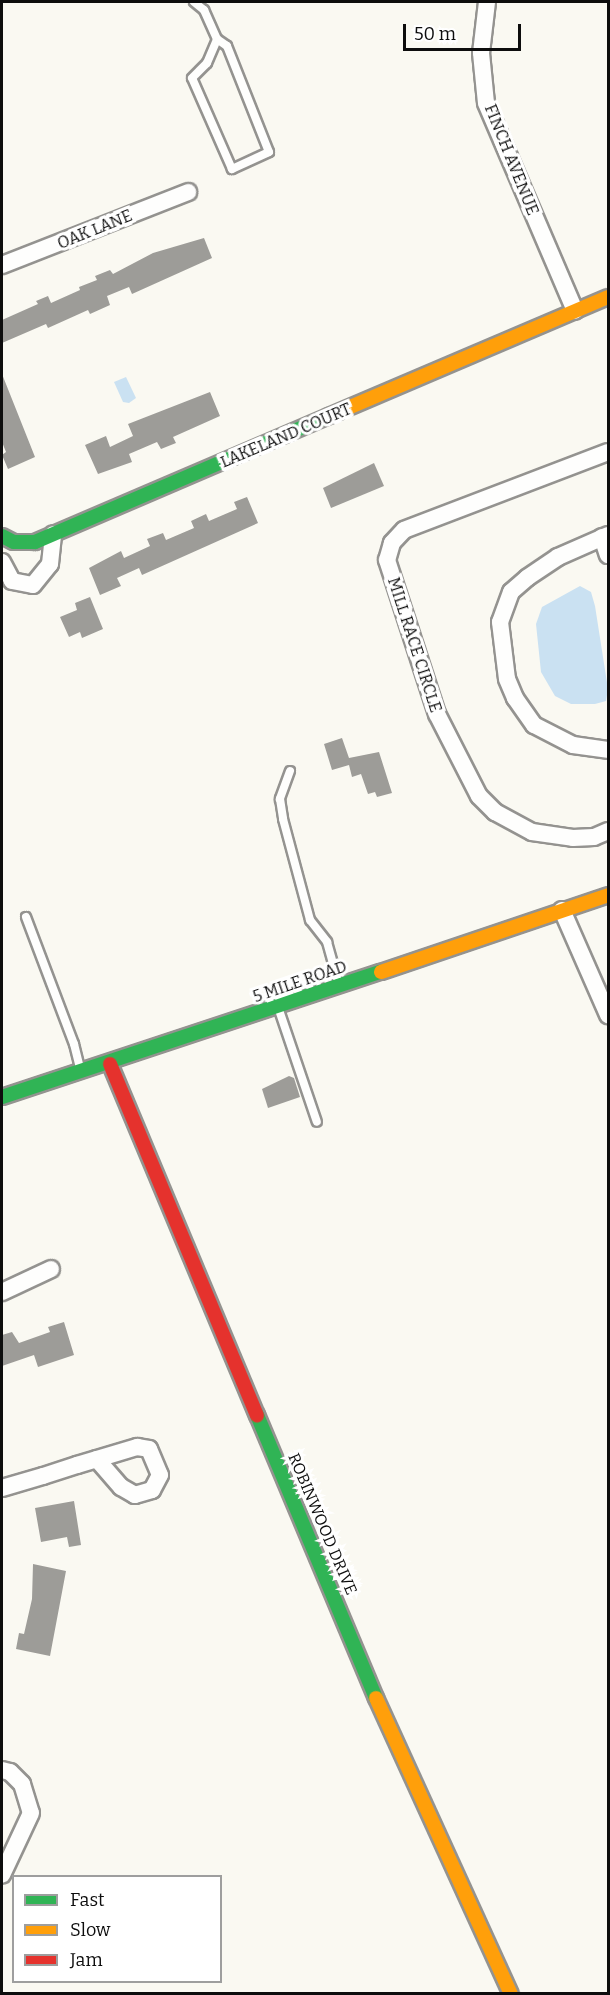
<!DOCTYPE html>
<html>
<head>
<meta charset="utf-8">
<style>
  body { margin:0 }
  #map { position:relative; width:610px; height:1995px; overflow:hidden; background:#faf9f2; font-family:Bitter,serif }
  div>[style] { position:absolute }
  .water>* { inset:0; background:#cae1f2 }
  .building>* { inset:0; background:#9d9c98 }
  .roads { filter:drop-shadow(2px 0 #949390) drop-shadow(-2px 0 #949390) drop-shadow(0 2px #949390) drop-shadow(0 -2px #949390) }
  .lane>* { height:8px; margin:-4px; padding:0 4px; transform-origin:4px; border-radius:4px; background:#fefefd }
  .street>* { height:16px; margin:-8px; padding:0 8px; transform-origin:8px; border-radius:8px; background:#fefefd }
  .fast>* { height:14px; margin:-7px; padding:0 7px; transform-origin:7px; border-radius:7px; background:#30b455 }
  .slow>* { height:14px; margin:-7px; padding:0 7px; transform-origin:7px; border-radius:7px; background:#ff9f0a }
  .jam>* { height:14px; margin:-7px; padding:0 7px; transform-origin:7px; border-radius:7px; background:#e5322d }
  span { translate:-50% -50%; white-space:nowrap; text-align:center; line-height:1.15; -webkit-text-stroke:6px #fff; paint-order:stroke }
  .street-label { font-size:16px; color:#0d0d0d }
  .frame { position:absolute; inset:0; border:3px solid #0d0d0d; pointer-events:none }
  .legend { position:absolute; left:12px; top:1875px; width:210px; height:108px; box-sizing:border-box; background:#fff; border:2px solid #9e9e9e; margin:0; padding:8px 10px; list-style:none; font-size:18px; color:#0d0d0d }
  .legend li { display:flex; align-items:center; gap:12px; height:30px }
  .legend b { width:30px; border:2px solid #9e9e9e }
  .scale { position:absolute; left:403px; top:24px; width:118px; height:27px; box-sizing:border-box; border:3px solid #0d0d0d; border-top:0; padding-left:8px; font-size:18px; line-height:21px; white-space:nowrap; color:#0d0d0d; -webkit-text-stroke:4px #fff; paint-order:stroke }
</style>
</head>
<body>
<div id="map">
  <div class="water">
    <i style="clip-path:polygon(126px 377px,136px 398px,129px 403px,123px 402px,114px 382px)"></i>
    <i style="clip-path:polygon(580px 586px,591px 592px,595px 606px,608px 689px,606px 701px,595px 704px,571px 704px,555px 696px,541px 672px,536px 624px,542px 607px)"></i>
  </div>
  <div class="building">
    <i style="clip-path:polygon(204px 238px,212px 258px,132px 294px,129px 287px,107px 296px,110px 305px,90px 314px,88px 310px,48px 328px,46px 324px,2px 343px,2px 320px,38px 304px,36px 301px,48px 296px,51px 303px,80px 290px,79px 287px,97px 280px,95px 276px,110px 270px,113px 274px,153px 253px)"></i>
    <i style="clip-path:polygon(2px 374px,35px 457px,8px 469px,2px 455px,6px 452px,2px 442px)"></i>
    <i style="clip-path:polygon(210px 392px,220px 416px,173px 437px,176px 443px,161px 449px,157px 442px,129px 454px,132px 462px,98px 474px,85px 445px,106px 436px,110px 447px,133px 436px,128px 424px)"></i>
    <i style="clip-path:polygon(374px 463px,384px 486px,331px 508px,323px 488px)"></i>
    <i style="clip-path:polygon(247px 497px,258px 523px,142px 575px,139px 568px,117px 578px,121px 586px,100px 595px,89px 568px,121px 551px,124px 558px,150px 546px,147px 539px,163px 533px,166px 540px,194px 528px,191px 521px,206px 514px,209px 521px,237px 509px,234px 502px)"></i>
    <i style="clip-path:polygon(90px 597px,103px 629px,82px 638px,80px 632px,69px 637px,60px 617px,77px 610px,75px 603px)"></i>
    <i style="clip-path:polygon(342px 738px,349px 758px,379px 752px,392px 793px,377px 797px,375px 792px,368px 794px,361px 774px,352px 777px,349px 765px,332px 770px,324px 744px)"></i>
    <i style="clip-path:polygon(289px 1076px,294px 1078px,300px 1097px,268px 1108px,262px 1089px)"></i>
    <i style="clip-path:polygon(64px 1322px,74px 1355px,38px 1367px,34px 1355px,2px 1366px,2px 1335px,12px 1332px,19px 1343px,50px 1332px,48px 1327px)"></i>
    <i style="clip-path:polygon(74px 1501px,81px 1545px,69px 1547px,67px 1537px,41px 1542px,35px 1508px)"></i>
    <i style="clip-path:polygon(33px 1564px,66px 1571px,50px 1656px,16px 1649px,19px 1633px,24px 1634px,32px 1599px)"></i>
  </div>
  <div class="roads">
    <div class="lane">
      <i style="left:194px;top:2px;width:13px;rotate:39deg"></i>
      <i style="left:204px;top:10px;width:32px;rotate:66deg"></i>
      <i style="left:217px;top:39px;width:12px;rotate:35deg"></i>
      <i style="left:227px;top:46px;width:114px;rotate:68.4deg"></i>
      <i style="left:269px;top:152px;width:41px;rotate:155.3deg"></i>
      <i style="left:232px;top:169px;width:99px;rotate:-113.7deg"></i>
      <i style="left:192px;top:78px;width:21px;rotate:-45deg"></i>
      <i style="left:207px;top:63px;width:26px;rotate:-67deg"></i>
      <i style="left:290px;top:771px;width:30px;rotate:110deg"></i>
      <i style="left:280px;top:799px;width:20px;rotate:81deg"></i>
      <i style="left:283px;top:819px;width:105px;rotate:75deg"></i>
      <i style="left:310px;top:920px;width:28px;rotate:52deg"></i>
      <i style="left:327px;top:942px;width:45px;rotate:74.4deg"></i>
      <i style="left:26px;top:917px;width:136px;rotate:69.3deg"></i>
      <i style="left:74px;top:1044px;width:29px;rotate:76deg"></i>
      <i style="left:278px;top:1007px;width:121px;rotate:71.3deg"></i>
    </div>
    <div class="street">
      <i style="left:487px;top:2px;width:51px;rotate:96.7deg"></i>
      <i style="left:481px;top:53px;width:50px;rotate:84.3deg"></i>
      <i style="left:486px;top:103px;width:226px;rotate:66.8deg"></i>
      <i style="left:2px;top:265px;width:200px;rotate:-21.4deg"></i>
      <i style="left:608px;top:452px;width:218px;rotate:159.1deg"></i>
      <i style="left:404px;top:530px;width:18px;rotate:133deg"></i>
      <i style="left:392px;top:543px;width:18px;rotate:106deg"></i>
      <i style="left:387px;top:560px;width:162px;rotate:72deg"></i>
      <i style="left:437px;top:714px;width:92px;rotate:62.9deg"></i>
      <i style="left:479px;top:796px;width:23px;rotate:45deg"></i>
      <i style="left:495px;top:812px;width:42px;rotate:28.4deg"></i>
      <i style="left:532px;top:832px;width:41px;rotate:8.3deg"></i>
      <i style="left:573px;top:838px;width:21px;rotate:-3deg"></i>
      <i style="left:594px;top:837px;width:15px;rotate:-23deg"></i>
      <i style="left:608px;top:535px;width:55px;rotate:156.3deg"></i>
      <i style="left:558px;top:557px;width:37px;rotate:146deg"></i>
      <i style="left:527px;top:578px;width:21px;rotate:139deg"></i>
      <i style="left:511px;top:592px;width:32px;rotate:110deg"></i>
      <i style="left:500px;top:622px;width:57px;rotate:83deg"></i>
      <i style="left:507px;top:679px;width:21px;rotate:67deg"></i>
      <i style="left:515px;top:698px;width:33px;rotate:55deg"></i>
      <i style="left:534px;top:725px;width:44px;rotate:27.1deg"></i>
      <i style="left:573px;top:745px;width:35px;rotate:8deg"></i>
      <i style="left:602px;top:537px;width:19px;rotate:72deg"></i>
      <i style="left:2px;top:562px;width:21px;rotate:62deg"></i>
      <i style="left:12px;top:581px;width:21px;rotate:11deg"></i>
      <i style="left:33px;top:585px;width:27px;rotate:-51deg"></i>
      <i style="left:50px;top:564px;width:30px;rotate:-84deg"></i>
      <i style="left:562px;top:910px;width:115px;rotate:66.3deg"></i>
      <i style="left:2px;top:1292px;width:54px;rotate:-25.1deg"></i>
      <i style="left:2px;top:1488px;width:43px;rotate:-16.3deg"></i>
      <i style="left:43px;top:1476px;width:36px;rotate:-18deg"></i>
      <i style="left:77px;top:1465px;width:63px;rotate:-16.7deg"></i>
      <i style="left:137px;top:1447px;width:12px;rotate:9deg"></i>
      <i style="left:149px;top:1449px;width:28px;rotate:67deg"></i>
      <i style="left:160px;top:1475px;width:17px;rotate:118deg"></i>
      <i style="left:152px;top:1490px;width:18px;rotate:164deg"></i>
      <i style="left:135px;top:1495px;width:16px;rotate:-150deg"></i>
      <i style="left:121px;top:1487px;width:37px;rotate:-131deg"></i>
      <i style="left:2px;top:1770px;width:8px;rotate:14deg"></i>
      <i style="left:10px;top:1772px;width:17px;rotate:45deg"></i>
      <i style="left:22px;top:1784px;width:30px;rotate:73deg"></i>
      <i style="left:31px;top:1813px;width:68px;rotate:115.1deg"></i>
    </div>
    <div class="fast">
      <i style="left:2px;top:536px;width:13px;rotate:27deg"></i>
      <i style="left:14px;top:542px;width:21px"></i>
      <i style="left:35px;top:542px;width:320px;rotate:-23.2deg"></i>
      <i style="left:2px;top:1097px;width:399px;rotate:-18.3deg"></i>
      <i style="left:257px;top:1415px;width:307px;rotate:67.2deg"></i>
    </div>
    <div class="slow">
      <i style="left:329px;top:416px;width:303px;rotate:-23.1deg"></i>
      <i style="left:381px;top:972px;width:240px;rotate:-18.7deg"></i>
      <i style="left:376px;top:1698px;width:325px;rotate:65.5deg"></i>
    </div>
    <div class="jam">
      <i style="left:110px;top:1064px;width:381px;rotate:67.3deg"></i>
    </div>
  </div>
  <div class="street-label">
    <span style="left:511px;top:160px;rotate:68deg">FINCH AVENUE</span>
    <span style="left:95px;top:230px;rotate:-22deg">OAK LANE</span>
    <span style="left:286px;top:436px;rotate:-23deg">LAKELAND COURT</span>
    <span style="left:414px;top:645px;rotate:72deg">MILL RACE CIRCLE</span>
    <span style="left:300px;top:982px;rotate:-19deg">5 MILE ROAD</span>
    <span style="left:322px;top:1524px;rotate:67deg">ROBINWOOD DRIVE</span>
  </div>
  <div class="frame"></div>
  <ul class="legend">
  <li><b style="height:8px;background:#30b455"></b>Fast</li>
  <li><b style="height:8px;background:#ff9f0a"></b>Slow</li>
  <li><b style="height:8px;background:#e5322d"></b>Jam</li>
  </ul>
  <div class="scale">50 m</div>
</div>
</body>
</html>
